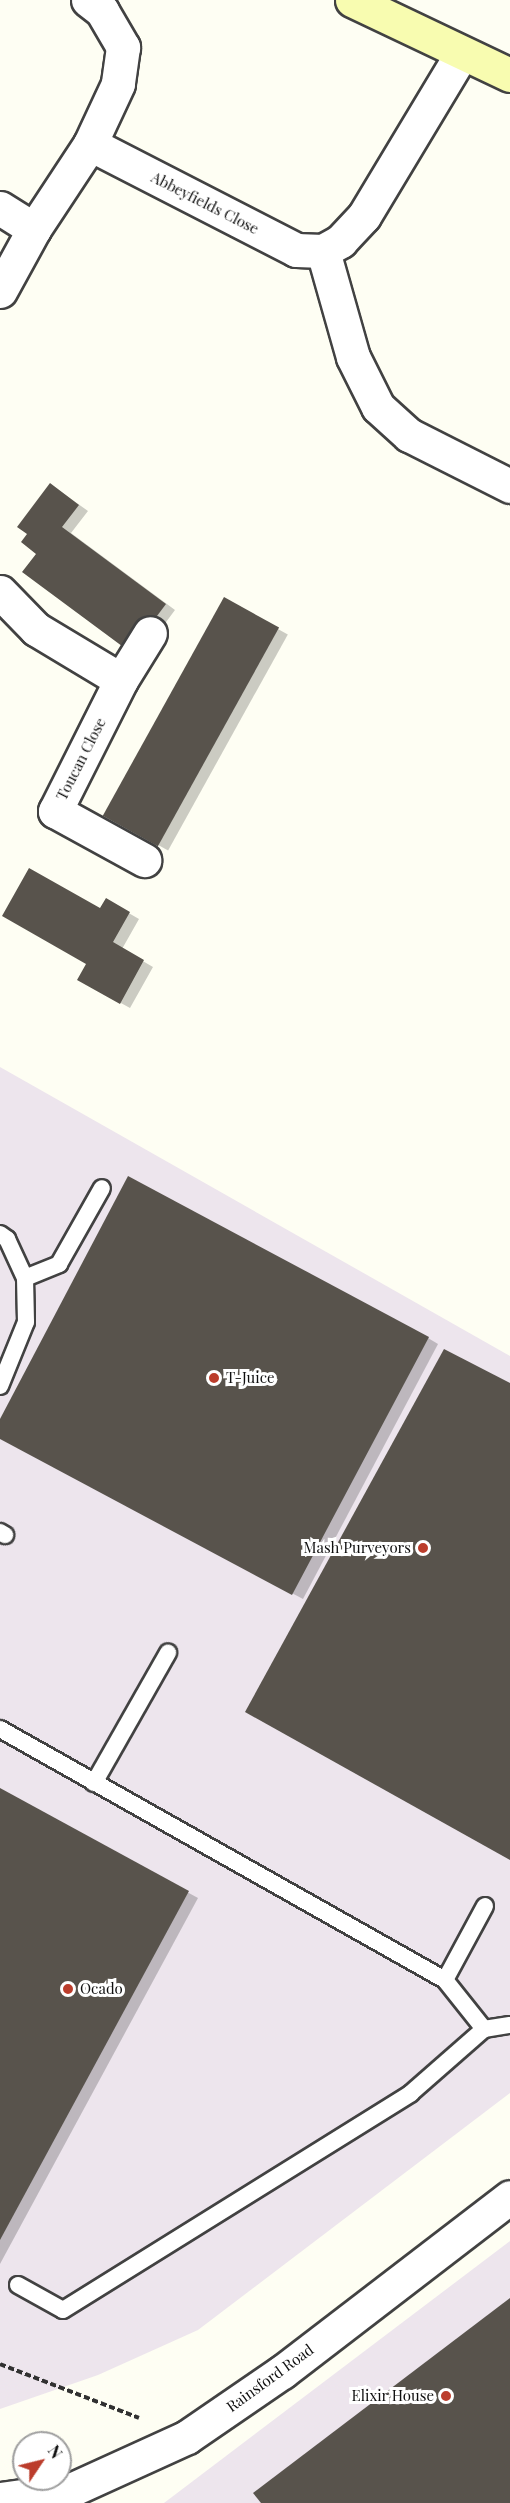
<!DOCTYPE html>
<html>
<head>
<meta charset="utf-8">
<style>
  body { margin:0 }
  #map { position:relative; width:510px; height:2503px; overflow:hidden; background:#fefef3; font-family:"Playfair Display",serif }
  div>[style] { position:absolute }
  .industrial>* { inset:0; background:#ede5ed }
  .shadow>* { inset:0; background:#0003; transform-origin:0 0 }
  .building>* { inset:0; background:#58534c; transform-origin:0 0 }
  .path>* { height:4px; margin-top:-2px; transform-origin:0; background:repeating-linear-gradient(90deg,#313131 0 6px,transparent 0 9px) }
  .roads { filter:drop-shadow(2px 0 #424242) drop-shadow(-2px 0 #424242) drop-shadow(0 2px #424242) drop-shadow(0 -2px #424242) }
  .lane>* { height:16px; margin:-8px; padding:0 8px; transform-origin:8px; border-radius:8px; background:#fff }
  .street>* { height:33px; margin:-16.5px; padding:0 16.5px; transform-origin:16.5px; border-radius:16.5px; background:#fff }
  .secondary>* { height:33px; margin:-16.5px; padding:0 16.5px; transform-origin:16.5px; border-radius:16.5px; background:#f8fcb0 }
  .dots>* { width:16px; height:16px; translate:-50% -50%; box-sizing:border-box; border:3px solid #fff; border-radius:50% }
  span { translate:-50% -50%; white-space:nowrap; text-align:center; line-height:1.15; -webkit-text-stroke:6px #fff; paint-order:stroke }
  .street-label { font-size:15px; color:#0f0f0f }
  .poi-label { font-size:15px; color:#0f0f0f }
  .left { translate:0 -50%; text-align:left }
  .right { translate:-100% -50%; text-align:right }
  .north { position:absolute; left:12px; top:2431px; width:60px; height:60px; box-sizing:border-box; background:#fff; border:2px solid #9f9f9f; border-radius:50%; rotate:55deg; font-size:16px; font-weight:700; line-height:24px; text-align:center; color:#0f0f0f }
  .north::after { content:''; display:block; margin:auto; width:21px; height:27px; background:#bb3d2c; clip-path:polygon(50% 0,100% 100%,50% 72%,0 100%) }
</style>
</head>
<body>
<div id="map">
  <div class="industrial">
    <i style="clip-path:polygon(0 1067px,510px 1356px,510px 2093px,198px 2330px,98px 2375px,0 2409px)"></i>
    <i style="clip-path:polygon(510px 2241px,510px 2503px,164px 2503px)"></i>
  </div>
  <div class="shadow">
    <i style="clip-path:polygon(60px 491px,88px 511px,71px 533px,175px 610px,140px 657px,38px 553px,29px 534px)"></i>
    <i style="left:224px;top:599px;width:73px;height:247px;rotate:29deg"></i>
    <i style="clip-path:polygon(106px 900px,139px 919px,122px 949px,153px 967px,130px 1008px,79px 980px,88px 964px)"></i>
    <i style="clip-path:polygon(428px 1338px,438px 1344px,303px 1599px,0 1438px,0 1422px)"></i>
    <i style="clip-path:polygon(0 1790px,198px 1898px,0 2264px)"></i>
  </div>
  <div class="building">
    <i style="clip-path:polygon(50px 483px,79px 505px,62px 527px,166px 604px,130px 652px,22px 572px,36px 554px,21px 542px,27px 534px,17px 527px)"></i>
    <i style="left:224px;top:597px;width:63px;height:250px;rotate:29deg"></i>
    <i style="clip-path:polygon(29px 868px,100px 908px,106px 898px,130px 912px,113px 942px,144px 960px,120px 1004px,77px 980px,86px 964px,2px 916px)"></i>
    <i style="clip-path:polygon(128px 1176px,429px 1337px,292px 1595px,0 1439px,0 1419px)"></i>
    <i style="clip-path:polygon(444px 1349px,510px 1383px,510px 1860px,245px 1712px)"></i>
    <i style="clip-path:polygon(0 1788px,189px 1891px,0 2240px)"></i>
    <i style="clip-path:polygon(510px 2298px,510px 2503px,261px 2503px,253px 2493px)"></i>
  </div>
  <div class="path">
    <i style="left:0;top:2364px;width:149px;rotate:21.2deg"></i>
  </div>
  <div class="roads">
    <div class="lane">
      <i style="left:0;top:1234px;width:9px;rotate:36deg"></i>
      <i style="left:7px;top:1239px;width:43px;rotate:65.2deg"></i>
      <i style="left:25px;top:1278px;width:44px;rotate:88.7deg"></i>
      <i style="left:26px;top:1322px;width:69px;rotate:112.1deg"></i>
      <i style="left:25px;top:1278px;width:37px;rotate:-22deg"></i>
      <i style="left:59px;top:1264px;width:87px;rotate:-60.5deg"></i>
      <i style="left:0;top:1532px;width:6px;rotate:31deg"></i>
      <i style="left:0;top:1729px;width:511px;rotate:29.42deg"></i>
      <i style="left:445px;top:1980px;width:63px;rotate:51.5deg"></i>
      <i style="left:484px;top:2029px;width:26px;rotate:-9deg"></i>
      <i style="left:94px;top:1783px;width:150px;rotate:-60.4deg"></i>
      <i style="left:445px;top:1980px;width:84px;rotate:-61.6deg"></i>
      <i style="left:18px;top:2285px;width:51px;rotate:29.1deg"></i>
      <i style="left:63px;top:2310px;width:410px;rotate:-31.9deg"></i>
      <i style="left:411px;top:2093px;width:97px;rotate:-41.2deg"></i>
    </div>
    <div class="street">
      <i style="left:88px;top:0;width:18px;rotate:38deg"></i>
      <i style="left:102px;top:11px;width:42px;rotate:59.7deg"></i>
      <i style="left:123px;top:47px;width:37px;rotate:98deg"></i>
      <i style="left:118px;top:84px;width:66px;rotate:115deg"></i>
      <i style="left:462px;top:53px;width:190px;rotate:121deg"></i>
      <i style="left:364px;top:216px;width:34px;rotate:133deg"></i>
      <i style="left:341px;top:241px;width:21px;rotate:151deg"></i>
      <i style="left:323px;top:251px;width:110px;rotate:74.2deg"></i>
      <i style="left:353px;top:357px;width:56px;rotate:63.4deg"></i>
      <i style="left:378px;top:407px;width:42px;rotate:42.1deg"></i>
      <i style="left:409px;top:435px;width:113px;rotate:26.8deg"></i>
      <i style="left:0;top:208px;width:40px;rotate:32deg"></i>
      <i style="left:0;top:291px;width:71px;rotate:-61.3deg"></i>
      <i style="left:34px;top:229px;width:102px;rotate:-56.6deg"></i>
      <i style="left:90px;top:144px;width:232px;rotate:27.2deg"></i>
      <i style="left:296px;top:250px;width:27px;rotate:2deg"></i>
      <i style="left:0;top:592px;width:52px;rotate:45.8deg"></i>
      <i style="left:36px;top:629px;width:99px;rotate:31deg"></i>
      <i style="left:121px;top:680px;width:147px;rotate:116.7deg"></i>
      <i style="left:55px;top:811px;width:102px;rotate:28.8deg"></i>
      <i style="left:121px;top:680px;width:55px;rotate:-58.3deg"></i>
      <i style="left:0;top:2499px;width:74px;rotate:-7.8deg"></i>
      <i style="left:73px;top:2489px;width:125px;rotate:-24.5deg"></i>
      <i style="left:187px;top:2437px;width:115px;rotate:-34.4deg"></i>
      <i style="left:282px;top:2372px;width:287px;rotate:-37.5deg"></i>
    </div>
    <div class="secondary">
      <i style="left:352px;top:0;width:175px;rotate:25.4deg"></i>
    </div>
  </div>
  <div class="dots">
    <i style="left:214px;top:1378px;background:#bb3d2c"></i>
    <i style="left:423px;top:1548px;background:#bb3d2c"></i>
    <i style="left:68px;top:1989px;background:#bb3d2c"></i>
    <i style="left:446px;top:2396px;background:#bb3d2c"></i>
  </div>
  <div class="street-label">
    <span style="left:205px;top:203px;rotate:27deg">Abbeyfields Close</span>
    <span style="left:81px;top:759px;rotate:-63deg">Toucan Close</span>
    <span style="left:270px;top:2378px;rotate:-36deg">Rainsford Road</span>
  </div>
  <div class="poi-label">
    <span class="left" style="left:226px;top:1378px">T-Juice</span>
    <span class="right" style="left:411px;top:1548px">Mash Purveyors</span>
    <span class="left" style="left:80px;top:1989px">Ocado</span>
    <span class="right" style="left:434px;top:2396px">Elixir House</span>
  </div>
  <div class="north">N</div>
</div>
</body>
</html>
